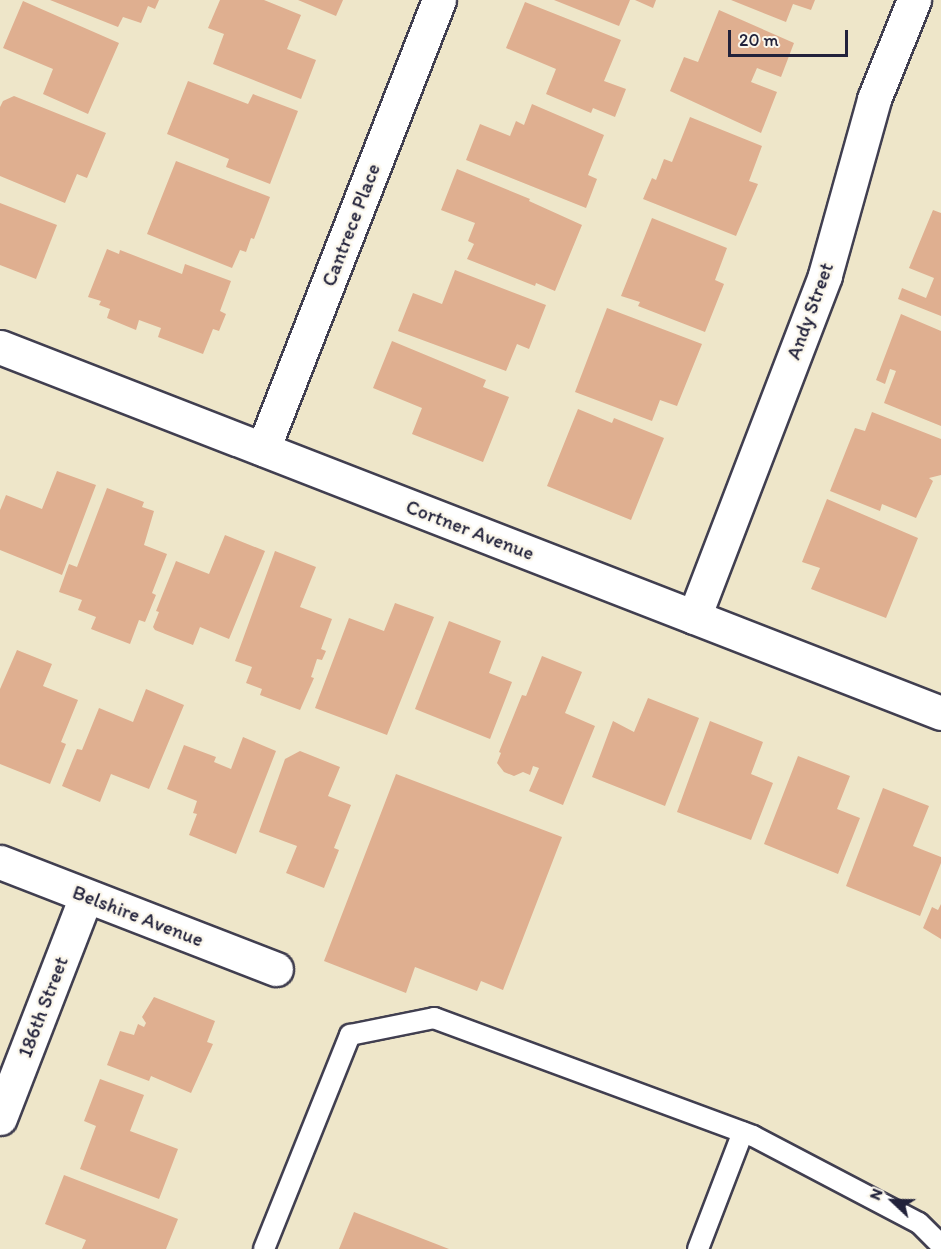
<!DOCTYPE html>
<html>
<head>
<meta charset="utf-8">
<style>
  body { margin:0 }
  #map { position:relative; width:941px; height:1249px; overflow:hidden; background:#eee6c9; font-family:Itim,sans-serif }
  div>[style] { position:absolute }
  .building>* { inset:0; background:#dfaf90 }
  .roads { filter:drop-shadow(2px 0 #413f50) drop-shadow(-2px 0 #413f50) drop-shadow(0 2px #413f50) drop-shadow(0 -2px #413f50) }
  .lane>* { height:20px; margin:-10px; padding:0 10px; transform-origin:10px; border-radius:10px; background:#fff }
  .street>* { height:33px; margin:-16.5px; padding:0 16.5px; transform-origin:16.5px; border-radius:16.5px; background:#fff }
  span { translate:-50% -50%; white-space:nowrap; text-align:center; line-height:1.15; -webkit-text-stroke:5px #fbf7ec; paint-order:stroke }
  .street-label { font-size:20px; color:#22223b }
  .north { position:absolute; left:863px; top:1171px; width:60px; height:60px; -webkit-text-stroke:4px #fbf7ec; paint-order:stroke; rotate:292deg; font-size:16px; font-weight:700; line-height:24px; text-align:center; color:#22223b }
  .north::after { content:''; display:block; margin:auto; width:21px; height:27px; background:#22223b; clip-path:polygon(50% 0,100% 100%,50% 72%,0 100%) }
  .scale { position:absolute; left:728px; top:30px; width:120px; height:27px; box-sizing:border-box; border:3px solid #22223b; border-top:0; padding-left:8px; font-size:18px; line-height:21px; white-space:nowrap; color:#22223b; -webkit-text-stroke:4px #fbf7ec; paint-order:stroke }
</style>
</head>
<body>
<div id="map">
  <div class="building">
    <i style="clip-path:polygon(50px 0,159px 0,155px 9px,148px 6px,141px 23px,123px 17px,118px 27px)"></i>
    <i style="clip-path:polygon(220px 0,264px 0,301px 15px,287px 49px,316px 60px,301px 99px,213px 64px,224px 34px,208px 28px)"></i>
    <i style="clip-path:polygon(298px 0,343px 0,336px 16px)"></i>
    <i style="clip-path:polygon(554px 0,630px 0,619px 26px)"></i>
    <i style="clip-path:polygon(635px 0,656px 0,653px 8px)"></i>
    <i style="clip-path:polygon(731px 0,815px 0,811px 10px,793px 4px,786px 22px)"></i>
    <i style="clip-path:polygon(23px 1px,119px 43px,88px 114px,43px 94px,53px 69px,3px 48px)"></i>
    <i style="clip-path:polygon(525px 2px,621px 40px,604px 81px,626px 89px,615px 117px,593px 108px,591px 113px,546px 94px,556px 69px,506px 48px)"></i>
    <i style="clip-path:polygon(719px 10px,794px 43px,781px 77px,757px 68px,751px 82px,777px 92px,761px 133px,670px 91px,684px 57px,698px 62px)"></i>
    <i style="clip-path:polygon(188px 81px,248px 104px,253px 94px,298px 111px,270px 184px,226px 167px,229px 159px,167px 134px)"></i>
    <i style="clip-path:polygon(14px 96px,106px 133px,87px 178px,77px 174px,65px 203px,0 176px,0 107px,3px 101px)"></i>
    <i style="clip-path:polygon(532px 104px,604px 135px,588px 175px,597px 179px,586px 208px,466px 160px,480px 124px,510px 136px,516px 121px,524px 125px)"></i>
    <i style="clip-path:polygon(690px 117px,762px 146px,749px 181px,758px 184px,736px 236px,643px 199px,652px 178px,656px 180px,664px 159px,672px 162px)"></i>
    <i style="clip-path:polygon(176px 161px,270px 197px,254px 239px,251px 238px,246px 252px,240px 250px,232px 268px,147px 234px)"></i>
    <i style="clip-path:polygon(457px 169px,530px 199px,529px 201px,582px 225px,555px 291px,536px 283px,535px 286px,467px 259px,474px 244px,468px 241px,475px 223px,441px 210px)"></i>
    <i style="clip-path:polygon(0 203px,57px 225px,36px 279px,0 265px)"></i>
    <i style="clip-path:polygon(933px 210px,941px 213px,941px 316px,898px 299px,902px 288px,926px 298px,934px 278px,909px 268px)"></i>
    <i style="clip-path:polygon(652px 218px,727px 248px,715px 280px,724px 284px,705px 332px,638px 306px,640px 302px,621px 296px)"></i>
    <i style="clip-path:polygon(107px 249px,119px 254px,120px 250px,182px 274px,185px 264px,231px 281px,220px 311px,226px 314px,219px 331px,213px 329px,203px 354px,158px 337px,161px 328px,139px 320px,136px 330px,107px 318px,110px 309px,99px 305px,101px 301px,88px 297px)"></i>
    <i style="clip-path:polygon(455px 270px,546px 305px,529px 349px,517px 344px,506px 371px,398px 331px,413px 293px,442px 304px)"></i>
    <i style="clip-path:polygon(607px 308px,702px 344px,677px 406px,660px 400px,652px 421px,575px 392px)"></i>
    <i style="clip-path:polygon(901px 314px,941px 331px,941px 426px,884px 403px,896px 371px,890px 369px,885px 384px,876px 380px)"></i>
    <i style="clip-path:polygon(392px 341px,486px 380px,483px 387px,509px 397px,483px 462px,412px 434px,422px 408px,373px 388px)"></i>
    <i style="clip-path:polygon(578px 409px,612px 423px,614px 418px,664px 438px,631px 520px,547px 486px)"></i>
    <i style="clip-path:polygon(872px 412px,941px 439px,941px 475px,929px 478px,933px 481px,916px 518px,882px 504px,880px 511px,830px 491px,855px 428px,865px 431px)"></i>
    <i style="clip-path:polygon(57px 471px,96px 485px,62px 575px,0 550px,0 510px,6px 495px,42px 509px)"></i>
    <i style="clip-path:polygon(107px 488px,144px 502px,142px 507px,154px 511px,144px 545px,167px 554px,152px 593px,156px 595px,145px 622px,139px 620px,130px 644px,91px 629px,96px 617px,78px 610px,82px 600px,59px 592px,69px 564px,77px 567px)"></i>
    <i style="clip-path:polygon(827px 499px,918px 538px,886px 618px,811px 589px,820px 568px,802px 562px)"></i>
    <i style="clip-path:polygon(225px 535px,265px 551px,229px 639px,200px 627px,193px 645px,155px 630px,153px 627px,159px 612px,156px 611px,176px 561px,209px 574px)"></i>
    <i style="clip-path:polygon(275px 551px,316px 567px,300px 607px,332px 619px,321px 649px,326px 651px,322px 660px,317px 659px,311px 677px,314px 678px,300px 710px,260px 695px,262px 689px,246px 683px,252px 667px,235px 661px)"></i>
    <i style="clip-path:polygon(395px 603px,434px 617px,387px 735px,315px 708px,349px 618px,384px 631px)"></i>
    <i style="clip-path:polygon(449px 621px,501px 641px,489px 673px,512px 682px,490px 739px,415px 709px)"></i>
    <i style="clip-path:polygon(17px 650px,52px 664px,43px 686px,78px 700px,61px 742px,66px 744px,50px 784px,0 764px,0 689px)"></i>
    <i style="clip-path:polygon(542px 656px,582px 672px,565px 713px,595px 726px,563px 805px,529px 791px,539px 768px,533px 766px,530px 775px,523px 772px,514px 776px,504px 772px,497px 763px,501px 753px,499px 752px,522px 695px,526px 696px)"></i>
    <i style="clip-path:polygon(146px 689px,184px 705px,149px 789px,111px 774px,100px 802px,62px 786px,77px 749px,82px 750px,99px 708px,133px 722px)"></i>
    <i style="clip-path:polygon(648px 698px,699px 718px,665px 806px,592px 777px,613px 721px,634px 732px)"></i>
    <i style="clip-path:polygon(710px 721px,763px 742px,751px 774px,773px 783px,751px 840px,677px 812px)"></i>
    <i style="clip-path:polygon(243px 737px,276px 751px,236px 854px,189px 835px,197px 814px,193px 813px,197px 801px,167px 789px,184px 745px,216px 757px,214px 762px,231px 769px)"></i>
    <i style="clip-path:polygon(300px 751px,340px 767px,328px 796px,351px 805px,334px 848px,339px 850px,324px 888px,286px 873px,297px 846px,259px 832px,285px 759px)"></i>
    <i style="clip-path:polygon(798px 756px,850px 776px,837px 809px,860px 818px,838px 874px,764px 844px)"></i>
    <i style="clip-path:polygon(396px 774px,562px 837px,503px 990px,481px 981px,477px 991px,415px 967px,406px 993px,324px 961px)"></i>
    <i style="clip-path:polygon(883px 788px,929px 806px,913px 846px,941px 857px,941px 863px,920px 916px,846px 886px)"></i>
    <i style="clip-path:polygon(941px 904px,941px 939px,923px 928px,932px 907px,938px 910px)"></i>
    <i style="clip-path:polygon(154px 997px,215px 1021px,207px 1042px,213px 1044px,191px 1093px,151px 1076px,149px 1081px,107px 1065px,120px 1031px,134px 1035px,138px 1024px,144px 1027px,146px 1023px,142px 1017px)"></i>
    <i style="clip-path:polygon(100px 1079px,144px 1095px,130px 1131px,178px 1149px,159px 1199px,80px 1169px,96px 1126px,84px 1121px)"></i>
    <i style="clip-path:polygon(64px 1175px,178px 1219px,166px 1249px,82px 1249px,86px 1240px,45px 1224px)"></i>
    <i style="clip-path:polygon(354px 1212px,449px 1249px,339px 1249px)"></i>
  </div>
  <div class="roads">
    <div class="lane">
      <i style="left:264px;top:1249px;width:231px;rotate:-68.1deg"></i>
      <i style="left:350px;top:1035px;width:86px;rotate:-11.4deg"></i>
      <i style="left:434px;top:1018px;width:340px;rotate:20.3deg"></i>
      <i style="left:753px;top:1136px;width:187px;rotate:27.7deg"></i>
      <i style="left:919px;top:1223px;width:31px;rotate:45deg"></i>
      <i style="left:698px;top:1249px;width:125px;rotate:-69deg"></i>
    </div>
    <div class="street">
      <i style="left:0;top:347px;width:1010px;rotate:21.25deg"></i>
      <i style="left:263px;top:449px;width:482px;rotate:-68.6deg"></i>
      <i style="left:694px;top:617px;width:366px;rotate:-69deg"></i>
      <i style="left:825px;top:275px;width:183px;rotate:-74.4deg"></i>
      <i style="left:874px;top:99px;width:107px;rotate:-68deg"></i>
      <i style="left:0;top:862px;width:296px;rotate:21.2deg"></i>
      <i style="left:0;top:1118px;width:238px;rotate:-68.8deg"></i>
    </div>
  </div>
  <div class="street-label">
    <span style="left:351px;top:225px;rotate:-69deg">Cantrece Place</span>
    <span style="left:810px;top:311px;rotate:-70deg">Andy Street</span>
    <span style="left:470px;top:530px;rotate:21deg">Cortner Avenue</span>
    <span style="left:138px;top:916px;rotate:21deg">Belshire Avenue</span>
    <span style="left:43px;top:1007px;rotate:-69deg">186th Street</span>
  </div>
  <div class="north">N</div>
  <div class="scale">20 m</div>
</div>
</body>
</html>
